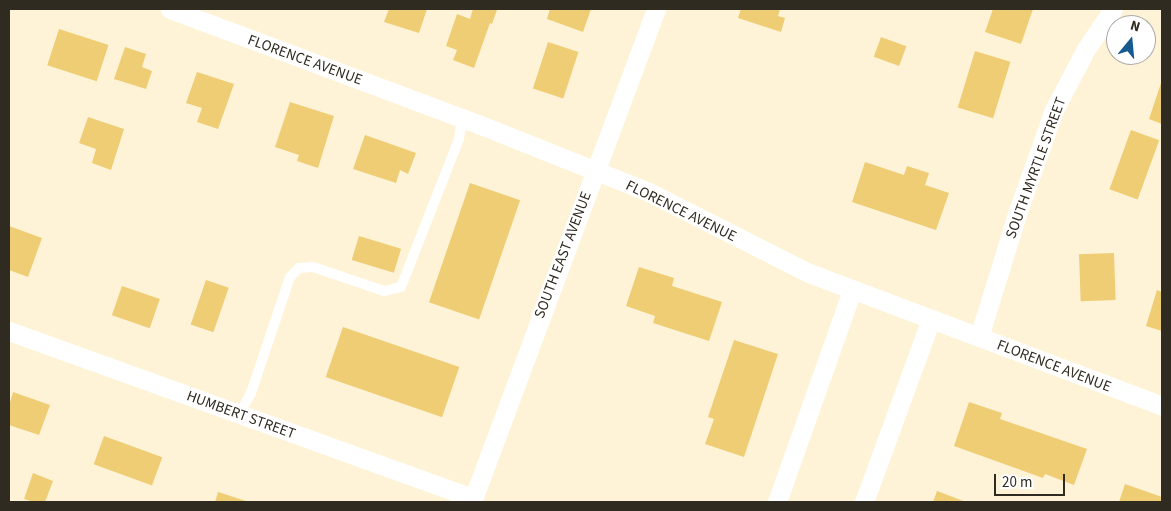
<!DOCTYPE html>
<html>
<head>
<meta charset="utf-8">
<style>
  body { margin:0 }
  #map { position:relative; width:1171px; height:511px; overflow:hidden; background:#fef3d6; font-family:"Source Sans 3",sans-serif }
  div>[style] { position:absolute }
  .building>* { inset:0; background:#efcd74; transform-origin:0 0 }
  .lane>* { height:10px; margin:-5px; padding:0 5px; transform-origin:5px; border-radius:5px; background:#fff }
  .street>* { height:19px; margin:-9.5px; padding:0 9.5px; transform-origin:9.5px; border-radius:9.5px; background:#fff }
  span { translate:-50% -50%; white-space:nowrap; text-align:center; line-height:1.15; -webkit-text-stroke:5px #fff; paint-order:stroke }
  .street-label { font-size:15px; color:#2f2b20 }
  .frame { position:absolute; inset:0; border:10px solid #2f2b20; pointer-events:none }
  .north { position:absolute; left:1106px; top:15px; width:50px; height:50px; box-sizing:border-box; background:#fff; border:1px solid #acaaa6; border-radius:50%; rotate:17deg; font-size:14px; font-weight:700; line-height:20px; text-align:center; color:#2f2b20 }
  .north::after { content:''; display:block; margin:auto; width:18px; height:22px; background:#175a8f; clip-path:polygon(50% 0,100% 100%,50% 72%,0 100%) }
  .scale { position:absolute; left:994px; top:474px; width:71px; height:22px; box-sizing:border-box; border:2px solid #2f2b20; border-top:0; padding-left:6px; font-size:15px; line-height:18px; white-space:nowrap; color:#2f2b20; -webkit-text-stroke:4px #fff; paint-order:stroke }
</style>
</head>
<body>
<div id="map">
  <div class="building">
    <i style="clip-path:polygon(389px 9px,427px 9px,419px 33px,384px 22px)"></i>
    <i style="clip-path:polygon(473px 9px,497px 10px,492px 24px,490px 23px,474px 68px,453px 60px,457px 50px,446px 46px,457px 14px,470px 19px)"></i>
    <i style="clip-path:polygon(550px 9px,591px 9px,583px 32px,547px 19px)"></i>
    <i style="clip-path:polygon(741px 9px,780px 9px,778px 16px,785px 18px,781px 32px,738px 18px)"></i>
    <i style="clip-path:polygon(993px 9px,1033px 9px,1021px 44px,985px 32px)"></i>
    <i style="left:59px;top:29px;width:52px;height:38px;rotate:18deg"></i>
    <i style="left:881px;top:37px;width:27px;height:21px;rotate:20deg"></i>
    <i style="left:548px;top:42px;width:32px;height:49px;rotate:18deg"></i>
    <i style="clip-path:polygon(125px 47px,146px 54px,142px 67px,152px 71px,146px 89px,114px 79px)"></i>
    <i style="left:975px;top:51px;width:37px;height:59px;rotate:17deg"></i>
    <i style="clip-path:polygon(197px 72px,234px 84px,218px 129px,197px 122px,202px 108px,186px 103px)"></i>
    <i style="clip-path:polygon(1162px 80px,1162px 124px,1149px 119px)"></i>
    <i style="clip-path:polygon(290px 102px,334px 116px,318px 168px,297px 161px,299px 155px,275px 147px)"></i>
    <i style="clip-path:polygon(88px 117px,124px 129px,111px 170px,92px 163px,96px 149px,79px 143px)"></i>
    <i style="left:1131px;top:130px;width:30px;height:63px;rotate:20deg"></i>
    <i style="clip-path:polygon(365px 135px,416px 153px,408px 174px,400px 170px,396px 183px,353px 169px)"></i>
    <i style="clip-path:polygon(865px 162px,904px 175px,907px 166px,929px 173px,925px 185px,949px 193px,936px 230px,852px 202px)"></i>
    <i style="left:470px;top:183px;width:53px;height:126px;rotate:19deg"></i>
    <i style="clip-path:polygon(9px 226px,42px 238px,28px 277px,9px 270px)"></i>
    <i style="left:359px;top:236px;width:44px;height:25px;rotate:17deg"></i>
    <i style="left:1114px;top:253px;width:47px;height:35px;rotate:88deg"></i>
    <i style="clip-path:polygon(639px 267px,674px 278px,672px 286px,722px 302px,709px 341px,653px 323px,655px 316px,626px 306px)"></i>
    <i style="left:206px;top:280px;width:24px;height:47px;rotate:19deg"></i>
    <i style="left:122px;top:286px;width:40px;height:31px;rotate:19deg"></i>
    <i style="clip-path:polygon(1157px 290px,1162px 292px,1162px 331px,1146px 326px)"></i>
    <i style="left:343px;top:327px;width:123px;height:53px;rotate:19deg"></i>
    <i style="clip-path:polygon(734px 340px,778px 354px,744px 457px,705px 444px,714px 419px,708px 417px)"></i>
    <i style="clip-path:polygon(13px 392px,50px 405px,39px 435px,9px 425px,9px 406px)"></i>
    <i style="clip-path:polygon(969px 402px,1002px 413px,1000px 419px,1087px 449px,1074px 485px,1045px 474px,1043px 478px,954px 446px)"></i>
    <i style="left:104px;top:436px;width:62px;height:30px;rotate:20deg"></i>
    <i style="clip-path:polygon(33px 473px,53px 481px,45px 502px,34px 502px,24px 499px)"></i>
    <i style="clip-path:polygon(1125px 484px,1162px 497px,1162px 502px,1119px 502px)"></i>
    <i style="clip-path:polygon(937px 491px,966px 502px,933px 502px)"></i>
    <i style="clip-path:polygon(218px 492px,249px 502px,215px 502px)"></i>
  </div>
  <div class="lane">
    <i style="left:239px;top:414px;width:24px;rotate:-60deg"></i>
    <i style="left:251px;top:393px;width:122px;rotate:-71.4deg"></i>
    <i style="left:290px;top:277px;width:13px;rotate:-45deg"></i>
    <i style="left:299px;top:268px;width:14px;rotate:-4deg"></i>
    <i style="left:313px;top:267px;width:75px;rotate:18.7deg"></i>
    <i style="left:384px;top:291px;width:17px;rotate:-13deg"></i>
    <i style="left:401px;top:287px;width:159px;rotate:-68.6deg"></i>
    <i style="left:459px;top:139px;width:21px;rotate:-82deg"></i>
  </div>
  <div class="street">
    <i style="left:170px;top:9px;width:329px;rotate:20.5deg"></i>
    <i style="left:478px;top:124px;width:184px;rotate:21.7deg"></i>
    <i style="left:649px;top:192px;width:179px;rotate:26.9deg"></i>
    <i style="left:809px;top:273px;width:377px;rotate:20.6deg"></i>
    <i style="left:9px;top:331px;width:494px;rotate:19.8deg"></i>
    <i style="left:979px;top:337px;width:132px;rotate:-72.8deg"></i>
    <i style="left:1018px;top:211px;width:107px;rotate:-70.4deg"></i>
    <i style="left:1054px;top:110px;width:69px;rotate:-62.3deg"></i>
    <i style="left:1086px;top:49px;width:48px;rotate:-56deg"></i>
    <i style="left:472px;top:502px;width:526px;rotate:-69.53deg"></i>
    <i style="left:777px;top:502px;width:225px;rotate:-70.5deg"></i>
    <i style="left:864px;top:502px;width:195px;rotate:-69.9deg"></i>
  </div>
  <div class="street-label">
    <span style="left:305px;top:60px;rotate:20deg">FLORENCE AVENUE</span>
    <span style="left:1036px;top:168px;rotate:-70deg">SOUTH MYRTLE STREET</span>
    <span style="left:681px;top:211px;rotate:26deg">FLORENCE AVENUE</span>
    <span style="left:563px;top:255px;rotate:-69deg">SOUTH EAST AVENUE</span>
    <span style="left:1054px;top:366px;rotate:21deg">FLORENCE AVENUE</span>
    <span style="left:241px;top:415px;rotate:20deg">HUMBERT STREET</span>
  </div>
  <div class="frame"></div>
  <div class="north">N</div>
  <div class="scale">20 m</div>
</div>
</body>
</html>
